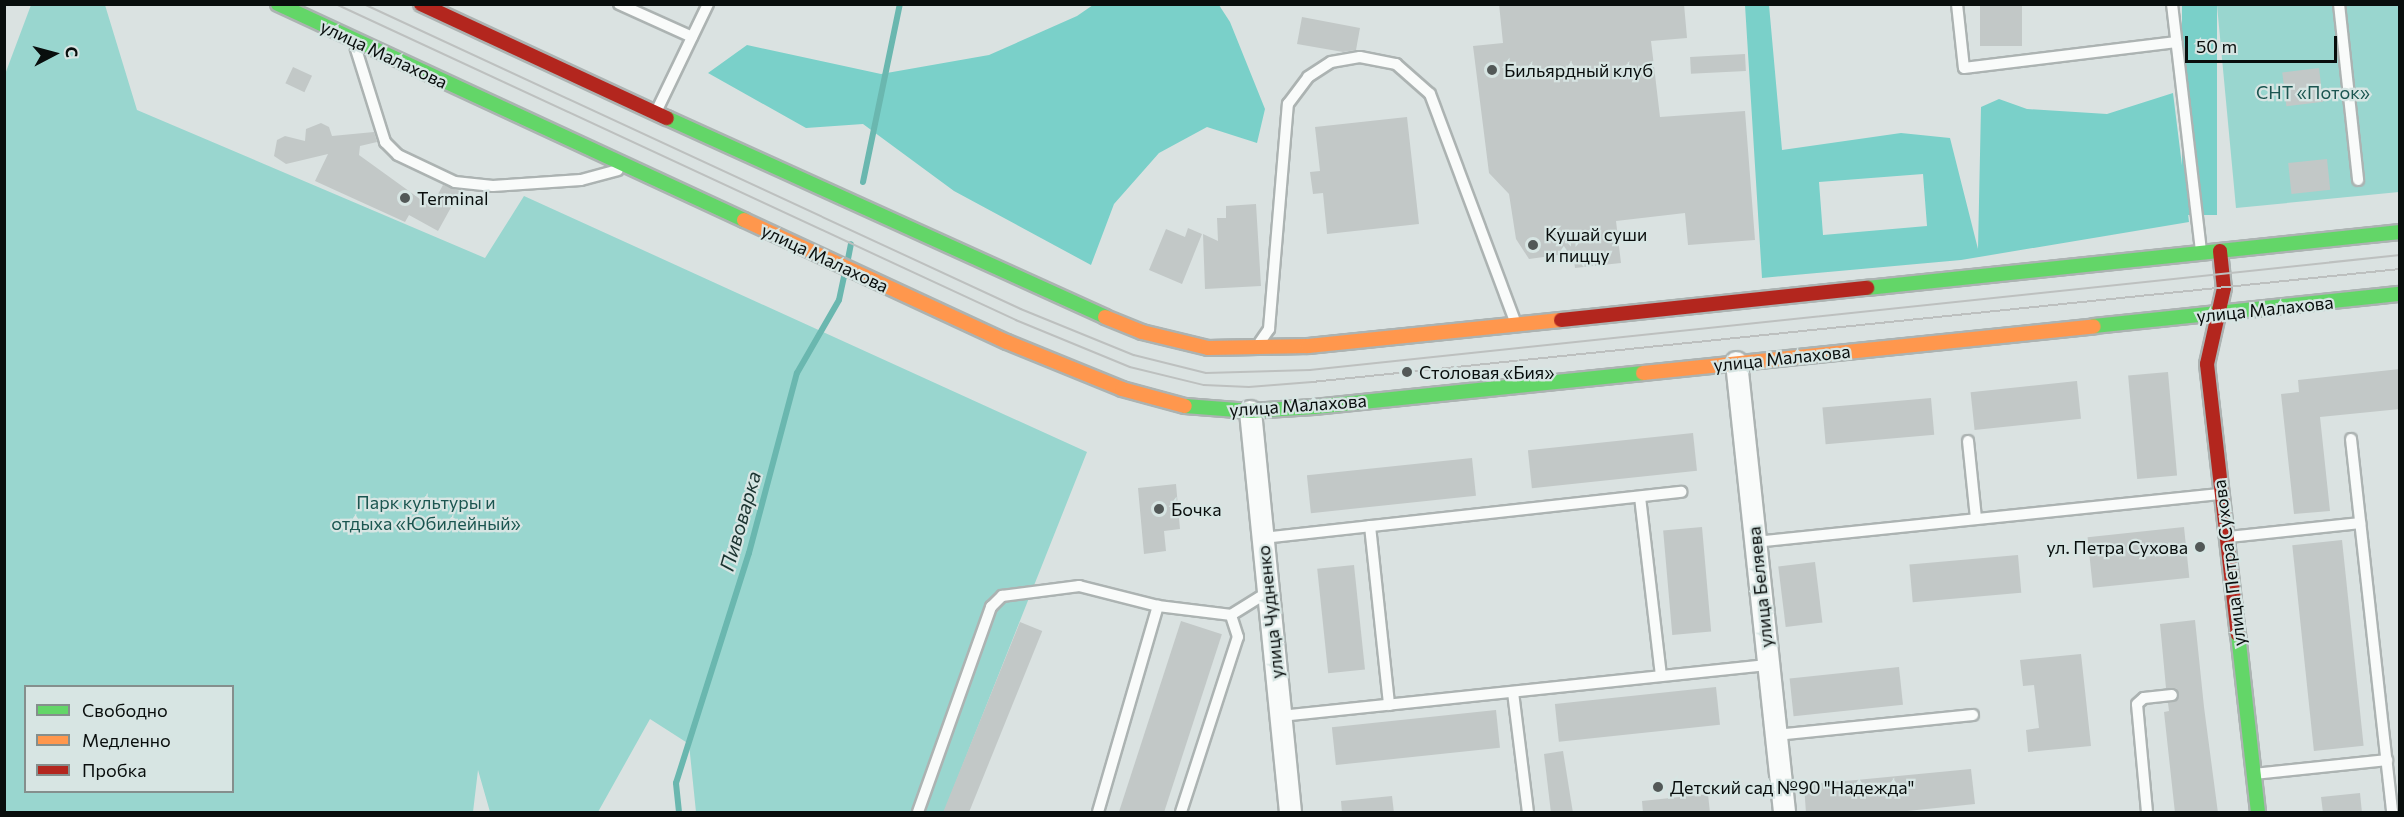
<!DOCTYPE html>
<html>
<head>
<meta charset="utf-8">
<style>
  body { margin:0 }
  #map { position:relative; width:2404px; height:817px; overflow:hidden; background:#dae2e1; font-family:Commissioner,sans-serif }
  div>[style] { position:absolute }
  .green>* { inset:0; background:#99d6cf }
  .forest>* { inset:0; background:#7ad0c9; transform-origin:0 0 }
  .stream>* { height:6px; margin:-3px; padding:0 3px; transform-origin:3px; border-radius:3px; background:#6ab7af }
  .building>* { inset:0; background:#c2c8c7; transform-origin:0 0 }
  .roads { filter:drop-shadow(2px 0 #acb3b2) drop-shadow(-2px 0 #acb3b2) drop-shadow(0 2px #acb3b2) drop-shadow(0 -2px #acb3b2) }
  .lane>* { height:10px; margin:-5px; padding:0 5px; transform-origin:5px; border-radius:5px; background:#f9fbfa }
  .street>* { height:21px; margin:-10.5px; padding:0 10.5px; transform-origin:10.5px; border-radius:10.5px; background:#f9fbfa }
  .fast>* { height:14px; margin:-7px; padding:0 7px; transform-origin:7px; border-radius:7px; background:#63d668 }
  .slow>* { height:14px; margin:-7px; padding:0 7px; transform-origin:7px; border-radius:7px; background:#ff974d }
  .jam>* { height:14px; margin:-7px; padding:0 7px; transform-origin:7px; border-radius:7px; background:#b3261e }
  .tram>* { height:1.5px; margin:-0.75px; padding:0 0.75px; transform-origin:0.75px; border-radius:0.75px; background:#bdc0bf }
  .dots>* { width:16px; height:16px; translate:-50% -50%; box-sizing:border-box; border:3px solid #d7e5e3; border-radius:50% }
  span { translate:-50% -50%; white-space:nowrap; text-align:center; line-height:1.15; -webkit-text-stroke:4.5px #d7e5e3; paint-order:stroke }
  .street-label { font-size:18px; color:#090e0d }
  .poi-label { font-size:18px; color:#090e0d }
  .left { translate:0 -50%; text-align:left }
  .right { translate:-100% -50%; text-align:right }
  .park-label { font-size:18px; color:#1b5550 }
  .water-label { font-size:20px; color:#1b3330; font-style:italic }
  .frame { position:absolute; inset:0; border:6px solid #090e0d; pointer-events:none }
  .legend { position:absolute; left:24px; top:685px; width:210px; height:108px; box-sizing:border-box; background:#d7e5e3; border:2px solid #858f8d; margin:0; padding:8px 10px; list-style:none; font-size:18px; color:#090e0d }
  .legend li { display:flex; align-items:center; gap:12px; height:30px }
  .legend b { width:30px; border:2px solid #858f8d }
  .north { position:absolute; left:24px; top:24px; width:60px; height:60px; -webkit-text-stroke:4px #d7e5e3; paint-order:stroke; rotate:84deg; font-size:16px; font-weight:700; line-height:24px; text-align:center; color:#090e0d }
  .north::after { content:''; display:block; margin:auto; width:21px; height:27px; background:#090e0d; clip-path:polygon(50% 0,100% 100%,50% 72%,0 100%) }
  .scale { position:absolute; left:2185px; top:36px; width:152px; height:27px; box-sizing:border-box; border:3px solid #090e0d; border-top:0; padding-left:8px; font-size:18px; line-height:21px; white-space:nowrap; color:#090e0d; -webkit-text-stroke:4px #d7e5e3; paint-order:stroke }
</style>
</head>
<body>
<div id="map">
  <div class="green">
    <i style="clip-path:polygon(evenodd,31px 5px,105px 5px,137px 110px,485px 258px,524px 196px,1087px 452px,944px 812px,696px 812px,689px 744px,650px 719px,598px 812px,490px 812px,478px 770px,473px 812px,5px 812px,4px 77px,31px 5px,26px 686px,232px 686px,232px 792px,26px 792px,26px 686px)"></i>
    <i style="clip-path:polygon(2217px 5px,2399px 5px,2399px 192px,2236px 208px)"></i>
  </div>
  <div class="forest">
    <i style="clip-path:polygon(1093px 5px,1219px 5px,1230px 22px,1265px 109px,1257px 143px,1207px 127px,1159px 153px,1114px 204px,1091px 265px,954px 191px,863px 124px,806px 128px,708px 73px,747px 45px,881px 74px,989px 55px,1077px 16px)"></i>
    <i style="clip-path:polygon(evenodd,1745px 5px,1769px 5px,1782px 150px,1901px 133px,1950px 138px,1978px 249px,1981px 107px,1999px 99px,2027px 109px,2107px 114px,2173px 93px,2189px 222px,1961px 260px,1762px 278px,1745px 5px,1923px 174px,1927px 226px,1823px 235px,1819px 182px,1923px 174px)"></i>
    <i style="left:2182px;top:5px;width:35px;height:210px"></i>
  </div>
  <div class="stream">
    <i style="left:863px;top:182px;width:182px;rotate:-78.3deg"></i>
    <i style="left:848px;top:259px;width:15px;rotate:-79deg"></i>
    <i style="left:679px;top:812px;width:29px;rotate:-96deg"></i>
    <i style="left:676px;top:783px;width:241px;rotate:-72.4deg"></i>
    <i style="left:749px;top:553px;width:186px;rotate:-75.1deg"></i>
    <i style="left:797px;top:373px;width:84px;rotate:-60.1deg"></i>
    <i style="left:839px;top:300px;width:24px;rotate:-78deg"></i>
  </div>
  <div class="building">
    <i style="clip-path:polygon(1499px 4px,1684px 4px,1687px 38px,1651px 41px,1660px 117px,1745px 111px,1755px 240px,1688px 245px,1685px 213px,1616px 221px,1621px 263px,1575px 268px,1573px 253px,1529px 259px,1516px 239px,1509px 194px,1489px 173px,1473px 46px,1503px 43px)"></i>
    <i style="left:1980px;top:4px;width:42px;height:42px"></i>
    <i style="clip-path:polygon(1302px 17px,1360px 28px,1356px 50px,1343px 52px,1297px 44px)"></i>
    <i style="left:1745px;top:54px;width:17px;height:55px;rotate:87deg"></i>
    <i style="left:293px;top:67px;width:21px;height:18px;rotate:25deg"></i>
    <i style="left:2319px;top:68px;width:34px;height:37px;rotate:83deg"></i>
    <i style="clip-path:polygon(1407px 117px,1419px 224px,1327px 234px,1323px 193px,1313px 194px,1310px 172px,1320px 171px,1315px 127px)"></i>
    <i style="clip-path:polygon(321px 123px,329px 127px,332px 136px,374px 132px,377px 142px,360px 146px,359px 155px,431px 207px,443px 185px,460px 191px,438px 231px,409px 215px,405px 222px,315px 181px,328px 154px,286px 164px,274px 156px,277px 140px,285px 136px,305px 141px,306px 129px)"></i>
    <i style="left:2327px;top:159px;width:31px;height:39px;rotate:84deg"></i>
    <i style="clip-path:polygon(1256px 204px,1261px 286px,1205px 289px,1203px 234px,1218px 241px,1217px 218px,1226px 218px,1226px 206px)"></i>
    <i style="clip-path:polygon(1188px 228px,1202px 234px,1182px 284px,1149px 270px,1166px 229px,1185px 237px)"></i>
    <i style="clip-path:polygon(2400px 369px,2400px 409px,2320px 417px,2330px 511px,2294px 514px,2281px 394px,2299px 392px,2298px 380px)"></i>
    <i style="left:2168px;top:372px;width:104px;height:40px;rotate:85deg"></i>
    <i style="left:2077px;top:381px;width:38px;height:107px;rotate:84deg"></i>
    <i style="left:1931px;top:398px;width:37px;height:109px;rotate:85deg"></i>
    <i style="left:1693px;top:433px;width:38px;height:166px;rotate:84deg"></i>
    <i style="left:1472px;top:458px;width:38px;height:166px;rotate:84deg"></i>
    <i style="clip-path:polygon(1176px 484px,1180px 529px,1164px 531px,1166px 551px,1144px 554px,1138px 488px)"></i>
    <i style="left:1702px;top:527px;width:105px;height:39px;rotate:85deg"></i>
    <i style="left:2184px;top:527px;width:51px;height:97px;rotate:84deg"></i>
    <i style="left:2342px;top:540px;width:207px;height:50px;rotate:84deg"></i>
    <i style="left:2018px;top:555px;width:38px;height:109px;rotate:85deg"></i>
    <i style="left:1815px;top:562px;width:61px;height:37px;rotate:83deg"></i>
    <i style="left:1354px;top:565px;width:105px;height:37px;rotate:84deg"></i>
    <i style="clip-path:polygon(2195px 620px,2204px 707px,2218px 813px,2175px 813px,2164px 712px,2169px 711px,2168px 703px,2176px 701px,2179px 695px,2176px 688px,2166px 688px,2160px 624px)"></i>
    <i style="left:1181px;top:621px;width:43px;height:202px;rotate:18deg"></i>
    <i style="left:1020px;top:622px;width:24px;height:205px;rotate:22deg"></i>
    <i style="clip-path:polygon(2081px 654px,2091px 746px,2028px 752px,2026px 730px,2039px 728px,2034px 685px,2023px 686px,2020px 660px)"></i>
    <i style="left:1899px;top:667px;width:38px;height:110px;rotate:84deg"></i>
    <i style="left:1716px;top:687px;width:38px;height:162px;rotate:84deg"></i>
    <i style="left:1496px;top:710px;width:38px;height:165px;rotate:84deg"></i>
    <i style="clip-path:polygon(1563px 751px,1573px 813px,1551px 813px,1544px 754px)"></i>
    <i style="clip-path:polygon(1971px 769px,1975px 804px,1888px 813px,1806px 813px,1804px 785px)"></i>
    <i style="clip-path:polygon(2360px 793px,2362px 813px,2323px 813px,2321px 797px)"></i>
    <i style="clip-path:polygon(1708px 794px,1710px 813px,1643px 813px,1642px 801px)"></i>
    <i style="clip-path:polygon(1392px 796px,1394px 813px,1342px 813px,1341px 801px)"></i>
  </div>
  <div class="roads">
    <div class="lane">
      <i style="left:619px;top:4px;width:80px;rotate:24.3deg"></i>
      <i style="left:1957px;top:4px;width:64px;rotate:83.8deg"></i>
      <i style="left:1964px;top:68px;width:214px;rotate:-7deg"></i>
      <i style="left:2172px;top:4px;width:248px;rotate:83.3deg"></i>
      <i style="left:2339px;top:4px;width:177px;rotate:83.8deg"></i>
      <i style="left:355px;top:46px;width:101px;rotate:72.6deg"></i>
      <i style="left:385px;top:142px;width:18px;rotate:45deg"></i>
      <i style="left:398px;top:155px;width:63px;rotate:25.3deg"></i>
      <i style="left:455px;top:182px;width:38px;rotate:6deg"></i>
      <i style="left:493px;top:186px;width:88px;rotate:-3.9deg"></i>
      <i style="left:581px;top:180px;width:38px;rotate:-15deg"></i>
      <i style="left:657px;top:110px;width:118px;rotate:-64.3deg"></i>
      <i style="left:1260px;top:342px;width:16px;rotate:-55deg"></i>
      <i style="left:1269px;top:329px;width:226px;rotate:-85.2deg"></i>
      <i style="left:1288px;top:104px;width:34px;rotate:-53deg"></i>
      <i style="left:1308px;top:77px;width:27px;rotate:-33deg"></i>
      <i style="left:1331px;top:62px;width:29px;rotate:-10deg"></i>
      <i style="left:1360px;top:57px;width:37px;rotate:11deg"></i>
      <i style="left:1396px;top:64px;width:45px;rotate:41.4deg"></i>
      <i style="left:1430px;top:94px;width:242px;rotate:69.5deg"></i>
      <i style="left:2351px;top:439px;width:375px;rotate:83.7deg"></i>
      <i style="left:1968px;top:441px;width:78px;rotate:84.1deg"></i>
      <i style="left:1640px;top:497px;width:180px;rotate:83.3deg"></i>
      <i style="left:1370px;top:526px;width:180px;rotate:83.9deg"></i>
      <i style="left:2229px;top:537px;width:132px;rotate:-6.1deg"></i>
      <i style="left:1263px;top:538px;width:421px;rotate:-6.3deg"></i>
      <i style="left:1755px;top:542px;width:467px;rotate:-5.9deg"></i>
      <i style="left:1513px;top:692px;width:121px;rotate:82.9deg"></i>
      <i style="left:1281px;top:716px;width:491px;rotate:-6deg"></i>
      <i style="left:1776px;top:735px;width:198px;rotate:-5.8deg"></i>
      <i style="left:2254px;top:774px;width:134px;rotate:-6deg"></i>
      <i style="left:918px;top:812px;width:218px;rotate:-70.4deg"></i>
      <i style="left:991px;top:607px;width:16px;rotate:-45deg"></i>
      <i style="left:1002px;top:596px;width:78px;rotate:-7.4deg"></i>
      <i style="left:1079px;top:586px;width:81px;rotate:14.2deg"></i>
      <i style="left:1158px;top:606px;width:74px;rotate:7deg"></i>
      <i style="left:1231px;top:615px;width:44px;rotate:-31.9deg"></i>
      <i style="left:1098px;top:812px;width:215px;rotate:-73.8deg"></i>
      <i style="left:1181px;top:812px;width:184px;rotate:-72deg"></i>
      <i style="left:1238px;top:637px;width:23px;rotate:-108deg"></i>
      <i style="left:2147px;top:812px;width:108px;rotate:-95.3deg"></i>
      <i style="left:2137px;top:704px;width:9px;rotate:-41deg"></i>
      <i style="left:2144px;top:698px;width:28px;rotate:-6deg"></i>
    </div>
    <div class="street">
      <i style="left:1736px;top:362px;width:453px;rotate:83.9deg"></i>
      <i style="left:1250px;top:411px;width:403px;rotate:84.3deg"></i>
    </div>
    <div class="fast">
      <i style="left:278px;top:4px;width:514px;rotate:24.87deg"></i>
      <i style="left:667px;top:118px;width:481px;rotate:24.4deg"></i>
      <i style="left:1867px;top:288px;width:536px;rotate:-6deg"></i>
      <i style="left:2094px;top:326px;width:308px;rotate:-6deg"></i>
      <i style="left:1185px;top:406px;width:65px;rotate:4.4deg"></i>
      <i style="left:1250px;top:411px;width:64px;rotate:-3.6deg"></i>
      <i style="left:1314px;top:407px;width:331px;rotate:-5.9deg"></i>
      <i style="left:2238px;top:634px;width:179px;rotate:83.6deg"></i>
    </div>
    <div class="slow">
      <i style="left:744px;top:220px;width:290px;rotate:24.9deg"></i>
      <i style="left:1007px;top:342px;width:124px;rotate:22.2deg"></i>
      <i style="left:1122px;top:389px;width:65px;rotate:15.1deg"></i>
      <i style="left:1105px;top:317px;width:40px;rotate:22deg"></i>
      <i style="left:1142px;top:332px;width:68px;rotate:13.6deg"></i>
      <i style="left:1208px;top:348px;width:100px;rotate:-1.1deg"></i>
      <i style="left:1308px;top:346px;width:254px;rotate:-5.9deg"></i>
      <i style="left:1643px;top:373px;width:453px;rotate:-5.9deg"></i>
    </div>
    <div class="jam">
      <i style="left:421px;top:4px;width:271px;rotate:24.9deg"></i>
      <i style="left:2220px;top:251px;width:37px;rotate:84deg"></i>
      <i style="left:2224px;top:288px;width:78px;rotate:102.6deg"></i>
      <i style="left:2207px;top:364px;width:272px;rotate:83.5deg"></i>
      <i style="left:1561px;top:320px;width:308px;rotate:-6deg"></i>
    </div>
  </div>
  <div class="tram">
    <i style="left:336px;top:4px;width:750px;rotate:24.92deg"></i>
    <i style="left:1016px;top:320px;width:123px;rotate:22.4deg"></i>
    <i style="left:1130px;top:367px;width:76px;rotate:13.7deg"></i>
    <i style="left:1204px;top:385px;width:45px;rotate:2.5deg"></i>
    <i style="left:1249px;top:387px;width:63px;rotate:-4.5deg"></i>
    <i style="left:1312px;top:382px;width:1094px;rotate:-5.93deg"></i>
    <i style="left:364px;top:4px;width:724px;rotate:24.9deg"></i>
    <i style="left:1021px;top:309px;width:122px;rotate:22.2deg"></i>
    <i style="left:1134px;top:355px;width:74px;rotate:14deg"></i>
    <i style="left:1206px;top:373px;width:104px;rotate:-1.7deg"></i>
    <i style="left:1310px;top:370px;width:1096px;rotate:-6.02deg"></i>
  </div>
  <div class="dots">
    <i style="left:1492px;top:70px;background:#525857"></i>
    <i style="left:405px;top:198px;background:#525857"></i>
    <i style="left:1533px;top:245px;background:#525857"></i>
    <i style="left:1407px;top:372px;background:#525857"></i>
    <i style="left:1159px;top:509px;background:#525857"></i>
    <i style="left:2200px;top:547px;background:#525857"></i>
    <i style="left:1658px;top:787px;background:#525857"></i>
  </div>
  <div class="street-label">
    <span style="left:384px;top:54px;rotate:25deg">улица Малахова</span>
    <span style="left:825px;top:258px;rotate:25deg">улица Малахова</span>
    <span style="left:2265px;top:309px;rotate:-6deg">улица Малахова</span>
    <span style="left:1782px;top:358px;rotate:-6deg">улица Малахова</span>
    <span style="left:1298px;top:405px;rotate:-4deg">улица Малахова</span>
    <span style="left:2229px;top:563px;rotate:-97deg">улица Петра Сухова</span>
    <span style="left:1760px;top:587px;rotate:-96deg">улица Беляева</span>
    <span style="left:1270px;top:612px;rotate:-96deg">улица Чудненко</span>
  </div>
  <div class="poi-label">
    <span class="left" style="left:1504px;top:70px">Бильярдный клуб</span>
    <span class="left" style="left:417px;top:198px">Terminal</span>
    <span class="left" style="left:1545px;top:245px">Кушай суши<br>и пиццу</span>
    <span class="left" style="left:1419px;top:372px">Столовая «Бия»</span>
    <span class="left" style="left:1171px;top:509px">Бочка</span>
    <span class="right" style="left:2188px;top:547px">ул. Петра Сухова</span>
    <span class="left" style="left:1670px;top:787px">Детский сад №90 "Надежда"</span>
  </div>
  <div class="park-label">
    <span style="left:2313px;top:92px">СНТ «Поток»</span>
    <span style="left:426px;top:513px">Парк культуры и<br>отдыха «Юбилейный»</span>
  </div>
  <div class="water-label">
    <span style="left:740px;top:521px;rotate:-74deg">Пивоварка</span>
  </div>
  <div class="frame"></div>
  <ul class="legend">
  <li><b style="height:8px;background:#63d668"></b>Свободно</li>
  <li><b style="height:8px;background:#ff974d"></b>Медленно</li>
  <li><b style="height:8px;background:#b3261e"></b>Пробка</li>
  </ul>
  <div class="north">С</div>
  <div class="scale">50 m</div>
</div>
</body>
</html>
